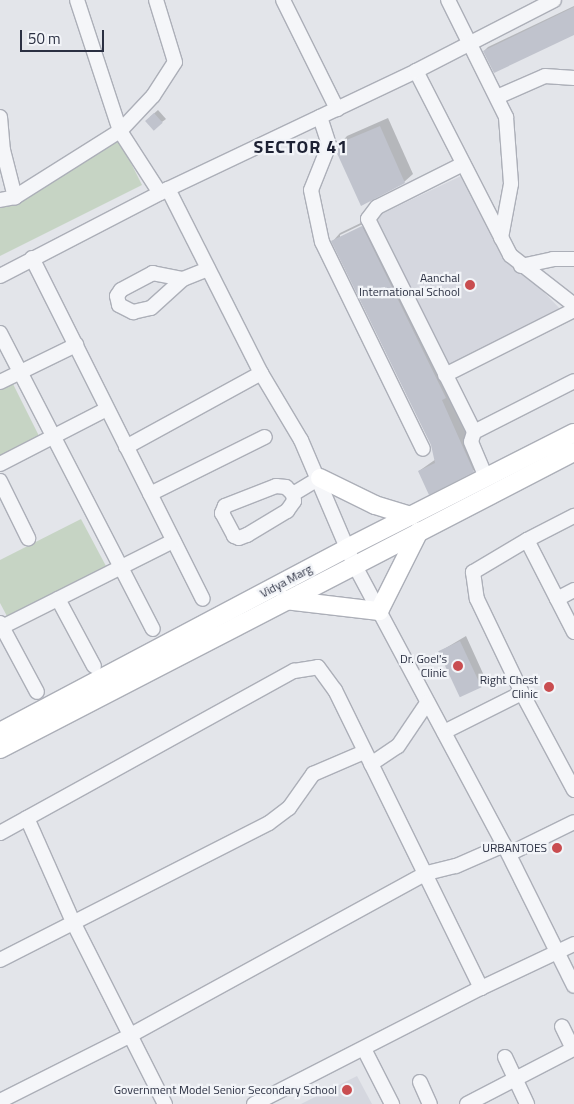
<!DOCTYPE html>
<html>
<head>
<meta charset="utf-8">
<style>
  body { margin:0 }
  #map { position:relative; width:574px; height:1104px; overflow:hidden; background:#e3e5ea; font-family:"Titillium Web",sans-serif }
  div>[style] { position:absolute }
  .built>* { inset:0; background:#d5d7df }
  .green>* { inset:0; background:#c6d4c4 }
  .shadow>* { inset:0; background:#0003 }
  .building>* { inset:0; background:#c0c3cd; transform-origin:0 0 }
  .roads { filter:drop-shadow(1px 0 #acafb8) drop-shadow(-1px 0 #acafb8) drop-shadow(0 1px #acafb8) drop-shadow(0 -1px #acafb8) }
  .minor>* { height:14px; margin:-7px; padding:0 7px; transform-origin:7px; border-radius:7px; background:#f5f6f9 }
  .major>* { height:18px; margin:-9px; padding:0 9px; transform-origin:9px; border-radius:9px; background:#fff }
  .dots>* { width:14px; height:14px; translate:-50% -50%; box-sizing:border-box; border:2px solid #f2f4f8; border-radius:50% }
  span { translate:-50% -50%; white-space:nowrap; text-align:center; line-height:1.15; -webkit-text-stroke:4.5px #f2f4f8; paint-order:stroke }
  .poi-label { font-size:12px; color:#2b3042 }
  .right { translate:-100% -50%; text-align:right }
  .street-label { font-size:12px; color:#2b3042 }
  .district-label { font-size:18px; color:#1d2133; font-weight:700; letter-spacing:1px }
  .scale { position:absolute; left:20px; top:30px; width:84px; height:22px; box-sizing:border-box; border:2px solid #2b3042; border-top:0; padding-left:6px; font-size:15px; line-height:18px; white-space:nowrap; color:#2b3042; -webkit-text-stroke:4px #f2f4f8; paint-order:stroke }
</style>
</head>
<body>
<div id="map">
  <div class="built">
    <i style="clip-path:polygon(463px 175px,514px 261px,561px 310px,445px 368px,369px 220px)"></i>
    <i style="clip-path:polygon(357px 1076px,372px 1104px,301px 1104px)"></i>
  </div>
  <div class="green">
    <i style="clip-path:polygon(114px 129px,142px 185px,0 256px,0 201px)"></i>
    <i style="clip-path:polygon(11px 380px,41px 440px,0 460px,0 386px)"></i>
    <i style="clip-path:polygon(81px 519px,107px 568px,8px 618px,0 603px,0 560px)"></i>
  </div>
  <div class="shadow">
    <i style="clip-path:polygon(574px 6px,574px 34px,484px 51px,488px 47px)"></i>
    <i style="clip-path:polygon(158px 110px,166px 119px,162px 122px,150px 117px)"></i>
    <i style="clip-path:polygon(388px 118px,413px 174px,404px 182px,339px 145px,347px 136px)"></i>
    <i style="clip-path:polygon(evenodd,369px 219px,481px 463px,473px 471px,419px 471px,436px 459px,432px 445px,333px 241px,340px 233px,369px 219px,367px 222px,368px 224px,340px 238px,340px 235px,367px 222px)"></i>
    <i style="clip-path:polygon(466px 636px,486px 680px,480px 686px,439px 652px)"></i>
  </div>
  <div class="building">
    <i style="clip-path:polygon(574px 7px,574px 35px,494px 73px,483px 51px)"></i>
    <i style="left:154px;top:113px;width:13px;height:12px;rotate:48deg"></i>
    <i style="clip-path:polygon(380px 126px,405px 183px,361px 206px,336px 151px,337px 144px)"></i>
    <i style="clip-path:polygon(362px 226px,446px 398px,442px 400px,474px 472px,429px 495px,418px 471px,435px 463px,431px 445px,331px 241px)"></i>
    <i style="left:460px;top:641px;width:51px;height:24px;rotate:65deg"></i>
  </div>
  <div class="roads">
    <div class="minor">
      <i style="left:77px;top:0;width:138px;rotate:71.8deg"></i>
      <i style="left:120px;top:131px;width:74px;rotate:57.2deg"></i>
      <i style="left:283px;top:0;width:122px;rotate:63.6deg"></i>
      <i style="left:448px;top:0;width:131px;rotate:63.6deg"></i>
      <i style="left:506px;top:117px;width:67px;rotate:85.7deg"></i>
      <i style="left:511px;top:184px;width:55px;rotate:100.5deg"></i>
      <i style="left:416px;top:71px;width:207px;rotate:62.9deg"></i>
      <i style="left:510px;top:255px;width:81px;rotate:38deg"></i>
      <i style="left:497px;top:97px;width:52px;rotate:-23.6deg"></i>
      <i style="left:545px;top:76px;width:29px;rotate:4deg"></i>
      <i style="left:0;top:117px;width:33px;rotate:85deg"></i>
      <i style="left:3px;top:150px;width:49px;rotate:75.7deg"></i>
      <i style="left:15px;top:197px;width:124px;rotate:-32.2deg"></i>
      <i style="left:120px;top:131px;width:48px;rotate:-46.7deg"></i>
      <i style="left:153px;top:96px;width:40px;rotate:-57.1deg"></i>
      <i style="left:175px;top:62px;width:65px;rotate:-107deg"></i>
      <i style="left:320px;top:117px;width:29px;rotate:72deg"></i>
      <i style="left:329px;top:145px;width:48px;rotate:111.8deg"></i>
      <i style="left:311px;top:190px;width:53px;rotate:78.1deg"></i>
      <i style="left:322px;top:242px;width:230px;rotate:64deg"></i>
      <i style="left:463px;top:164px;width:96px;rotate:153.4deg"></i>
      <i style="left:377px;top:207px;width:15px;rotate:127deg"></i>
      <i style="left:368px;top:219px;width:238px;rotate:63.5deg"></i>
      <i style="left:474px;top:432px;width:10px;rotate:107deg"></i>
      <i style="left:471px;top:442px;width:39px;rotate:67deg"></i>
      <i style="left:168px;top:189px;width:206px;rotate:63.2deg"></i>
      <i style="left:261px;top:373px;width:78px;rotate:59.2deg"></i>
      <i style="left:301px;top:440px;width:135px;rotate:66.9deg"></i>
      <i style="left:354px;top:564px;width:319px;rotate:61.9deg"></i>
      <i style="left:504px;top:845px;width:157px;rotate:63.6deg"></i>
      <i style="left:0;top:200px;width:15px;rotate:-11deg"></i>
      <i style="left:32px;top:258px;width:381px;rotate:63.4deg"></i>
      <i style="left:521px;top:266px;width:33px;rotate:-12deg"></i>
      <i style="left:553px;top:259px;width:21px"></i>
      <i style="left:0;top:276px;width:189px;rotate:-27.4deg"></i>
      <i style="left:168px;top:189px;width:275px;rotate:-25.4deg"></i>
      <i style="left:416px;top:71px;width:155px;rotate:-27.2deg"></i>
      <i style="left:183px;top:279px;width:31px;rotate:-169deg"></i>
      <i style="left:153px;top:273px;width:36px;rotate:152deg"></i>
      <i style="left:121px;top:290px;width:7px;rotate:124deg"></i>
      <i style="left:117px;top:296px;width:9px;rotate:77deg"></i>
      <i style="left:119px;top:305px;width:16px;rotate:27deg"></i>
      <i style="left:133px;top:312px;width:18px;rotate:-13deg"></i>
      <i style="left:151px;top:308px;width:43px;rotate:-42.2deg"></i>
      <i style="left:183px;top:279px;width:27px;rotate:-22deg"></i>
      <i style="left:0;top:333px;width:333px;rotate:62.7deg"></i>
      <i style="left:445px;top:375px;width:144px;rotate:-26.7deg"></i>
      <i style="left:0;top:382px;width:85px;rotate:-26deg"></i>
      <i style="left:474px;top:432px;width:112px;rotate:-27deg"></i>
      <i style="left:126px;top:447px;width:154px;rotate:-28.7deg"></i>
      <i style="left:0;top:464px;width:120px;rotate:-27.2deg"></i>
      <i style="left:0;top:481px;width:64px;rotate:63.8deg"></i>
      <i style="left:150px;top:494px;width:128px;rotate:-26.4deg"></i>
      <i style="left:293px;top:494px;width:10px;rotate:-135deg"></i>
      <i style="left:286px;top:487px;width:10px;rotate:-174deg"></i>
      <i style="left:276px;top:486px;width:55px;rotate:158.6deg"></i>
      <i style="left:225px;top:506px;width:8px;rotate:113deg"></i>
      <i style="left:222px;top:513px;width:26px;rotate:62deg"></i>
      <i style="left:234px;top:536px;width:5px;rotate:22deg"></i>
      <i style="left:239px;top:538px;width:9px;rotate:-21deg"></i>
      <i style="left:247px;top:535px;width:47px;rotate:-31deg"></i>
      <i style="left:287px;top:511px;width:12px;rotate:-55deg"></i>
      <i style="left:294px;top:501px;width:7px;rotate:-98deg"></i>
      <i style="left:293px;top:494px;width:31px;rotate:-31deg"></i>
      <i style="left:527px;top:540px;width:53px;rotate:-27.1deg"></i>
      <i style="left:58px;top:599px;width:76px;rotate:61.8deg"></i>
      <i style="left:557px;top:599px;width:19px;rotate:-28deg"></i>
      <i style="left:0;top:623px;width:78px;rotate:61.8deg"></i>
      <i style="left:0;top:628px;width:194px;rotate:-26.7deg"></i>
      <i style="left:574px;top:632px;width:103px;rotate:-117.1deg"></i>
      <i style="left:527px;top:540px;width:63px;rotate:149.3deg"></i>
      <i style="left:473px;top:572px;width:27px;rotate:82deg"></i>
      <i style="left:477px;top:599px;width:104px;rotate:64.4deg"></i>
      <i style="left:522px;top:693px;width:110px;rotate:61.8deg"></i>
      <i style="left:444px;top:732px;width:87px;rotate:-26.6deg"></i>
      <i style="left:371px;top:764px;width:32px;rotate:-34deg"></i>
      <i style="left:398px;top:746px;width:52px;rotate:-56deg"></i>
      <i style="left:27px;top:818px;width:114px;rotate:66.1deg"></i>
      <i style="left:73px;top:922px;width:204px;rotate:63.2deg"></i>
      <i style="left:0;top:833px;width:336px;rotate:-28.9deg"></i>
      <i style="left:294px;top:671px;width:24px;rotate:-9deg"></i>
      <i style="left:318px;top:667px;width:29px;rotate:54deg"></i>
      <i style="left:335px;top:690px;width:332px;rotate:63.9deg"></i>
      <i style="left:509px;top:854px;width:72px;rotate:-26.2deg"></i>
      <i style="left:0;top:960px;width:302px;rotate:-27deg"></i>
      <i style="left:269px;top:823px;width:25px;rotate:-37deg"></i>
      <i style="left:289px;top:808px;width:42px;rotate:-54.8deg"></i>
      <i style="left:313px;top:774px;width:56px;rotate:-23.3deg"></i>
      <i style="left:364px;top:1049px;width:62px;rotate:63deg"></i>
      <i style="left:505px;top:1057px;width:52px;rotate:64.9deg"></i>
      <i style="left:420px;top:1082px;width:24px;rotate:66deg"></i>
      <i style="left:0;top:1101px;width:144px;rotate:-26.7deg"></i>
      <i style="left:129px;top:1036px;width:340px;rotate:-28.7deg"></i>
      <i style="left:427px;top:873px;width:30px;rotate:-14deg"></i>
      <i style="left:456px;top:866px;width:52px;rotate:-23.6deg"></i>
      <i style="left:254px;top:1104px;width:255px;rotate:-27.1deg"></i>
      <i style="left:481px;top:988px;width:103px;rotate:-25.3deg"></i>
      <i style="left:467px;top:1104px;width:119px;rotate:-27.4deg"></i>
      <i style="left:573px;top:1049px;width:25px;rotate:-116deg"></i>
    </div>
    <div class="major">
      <i style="left:320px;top:478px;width:61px;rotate:26.1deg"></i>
      <i style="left:375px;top:505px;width:37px;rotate:17deg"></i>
      <i style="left:285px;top:600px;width:95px;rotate:6.7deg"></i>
      <i style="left:379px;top:611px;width:89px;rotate:-63.4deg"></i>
      <i style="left:0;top:732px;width:393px;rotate:-27.9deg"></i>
      <i style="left:347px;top:548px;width:254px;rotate:-26.9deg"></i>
      <i style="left:0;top:749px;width:646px;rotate:-27.36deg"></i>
    </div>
  </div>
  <div class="dots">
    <i style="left:470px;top:285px;background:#c94d50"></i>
    <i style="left:458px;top:666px;background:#c94d50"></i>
    <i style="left:549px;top:687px;background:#c94d50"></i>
    <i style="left:557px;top:848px;background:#c94d50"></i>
    <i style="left:347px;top:1090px;background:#c94d50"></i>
  </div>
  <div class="poi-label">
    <span class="right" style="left:460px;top:285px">Aanchal<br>International School</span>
    <span class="right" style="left:447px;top:666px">Dr. Goel's<br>Clinic</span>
    <span class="right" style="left:538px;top:687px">Right Chest<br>Clinic</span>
    <span class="right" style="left:547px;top:848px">URBANTOES</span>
    <span class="right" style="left:337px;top:1090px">Government Model Senior Secondary School</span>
  </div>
  <div class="street-label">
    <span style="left:286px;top:581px;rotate:-28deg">Vidya Marg</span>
  </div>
  <div class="district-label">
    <span style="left:301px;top:147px">SECTOR 41</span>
  </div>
  <div class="scale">50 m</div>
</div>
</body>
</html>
